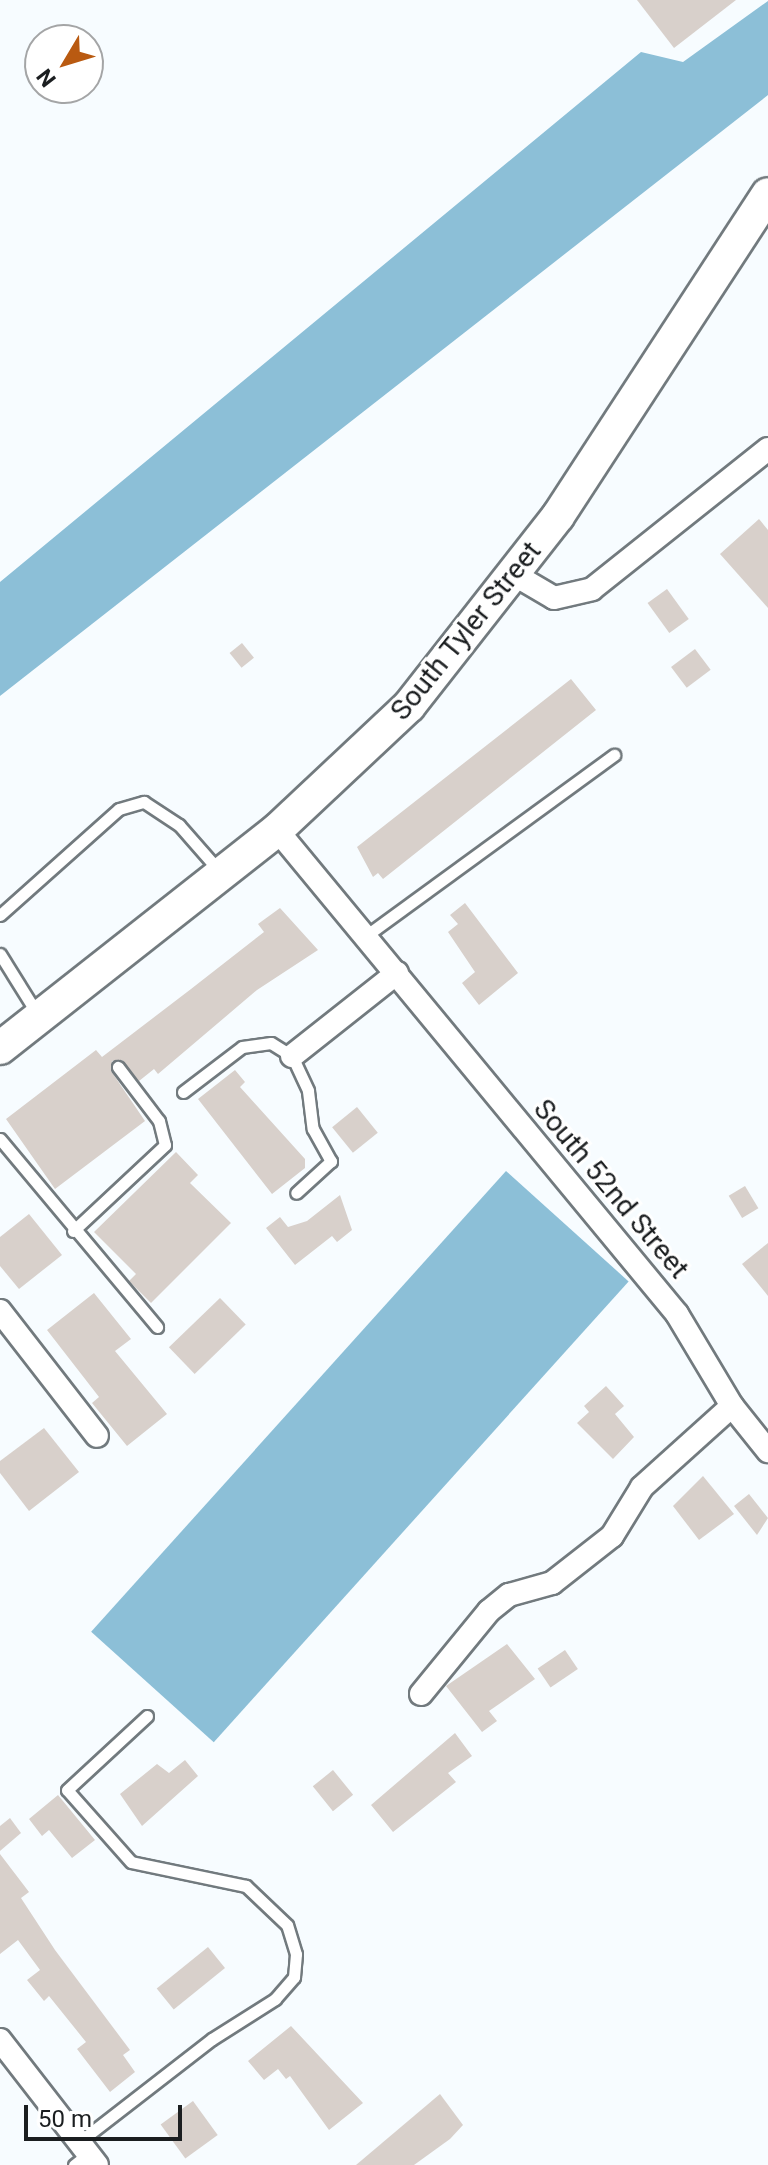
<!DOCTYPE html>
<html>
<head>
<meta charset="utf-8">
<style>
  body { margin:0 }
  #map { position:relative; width:768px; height:2165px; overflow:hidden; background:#f7fcff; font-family:Roboto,sans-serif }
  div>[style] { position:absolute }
  .forest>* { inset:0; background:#8cbfd7; transform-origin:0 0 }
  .building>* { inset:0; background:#d8d0cb; transform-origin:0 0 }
  .roads { filter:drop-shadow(2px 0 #727a7e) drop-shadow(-2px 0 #727a7e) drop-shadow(0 2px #727a7e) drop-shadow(0 -2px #727a7e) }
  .service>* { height:11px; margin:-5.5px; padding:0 5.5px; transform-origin:5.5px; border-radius:5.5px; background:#fff }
  .minor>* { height:22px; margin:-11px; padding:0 11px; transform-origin:11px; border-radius:11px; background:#fff }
  .secondary>* { height:32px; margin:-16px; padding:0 16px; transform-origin:16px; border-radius:16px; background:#fff }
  span { translate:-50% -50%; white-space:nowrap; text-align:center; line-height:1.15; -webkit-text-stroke:6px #fff; paint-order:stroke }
  .street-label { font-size:28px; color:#1b1e20 }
  .north { position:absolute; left:24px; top:24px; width:80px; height:80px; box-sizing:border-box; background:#fff; border:2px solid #a4a5a6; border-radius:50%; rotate:232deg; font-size:22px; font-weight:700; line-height:32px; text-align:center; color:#1b1e20 }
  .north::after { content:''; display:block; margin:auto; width:28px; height:36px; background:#b95a11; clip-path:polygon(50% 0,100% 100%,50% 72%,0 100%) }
  .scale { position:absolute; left:24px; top:2105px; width:158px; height:36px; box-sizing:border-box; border:4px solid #1b1e20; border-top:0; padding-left:10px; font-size:24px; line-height:28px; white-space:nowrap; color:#1b1e20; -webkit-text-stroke:6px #fff; paint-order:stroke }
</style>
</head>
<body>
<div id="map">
  <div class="forest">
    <i style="clip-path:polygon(768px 1px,768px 95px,0 696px,0 582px,641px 52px,683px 62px)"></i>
    <i style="left:506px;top:1171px;width:165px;height:620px;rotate:42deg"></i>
  </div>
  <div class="building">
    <i style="clip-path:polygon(637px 0,736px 0,674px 48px)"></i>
    <i style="clip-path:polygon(759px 519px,768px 530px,768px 608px,720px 554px)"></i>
    <i style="left:667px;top:589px;width:37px;height:24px;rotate:54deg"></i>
    <i style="left:242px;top:643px;width:19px;height:16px;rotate:51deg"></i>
    <i style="left:695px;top:649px;width:26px;height:30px;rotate:53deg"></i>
    <i style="clip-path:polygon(571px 679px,596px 710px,383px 879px,378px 873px,373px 877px,357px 847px)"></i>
    <i style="clip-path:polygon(465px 903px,518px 973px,479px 1005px,462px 983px,475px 972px,448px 932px,458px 924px,450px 915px)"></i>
    <i style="clip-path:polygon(280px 908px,318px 950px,257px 990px,158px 1074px,154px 1069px,139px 1081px,122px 1060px,112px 1061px,111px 1071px,145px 1121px,55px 1189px,6px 1119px,96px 1050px,102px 1057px,191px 989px,264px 932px,258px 924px)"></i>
    <i style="clip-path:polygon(235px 1070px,245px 1082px,240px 1087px,305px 1159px,305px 1168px,272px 1194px,198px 1099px)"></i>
    <i style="left:357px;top:1107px;width:33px;height:32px;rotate:51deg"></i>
    <i style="clip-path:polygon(176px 1152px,198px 1175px,190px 1183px,231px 1223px,151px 1303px,129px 1281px,136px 1274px,94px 1232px)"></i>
    <i style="left:745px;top:1186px;width:26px;height:19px;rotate:59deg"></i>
    <i style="clip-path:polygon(340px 1195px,352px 1230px,337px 1242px,332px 1236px,295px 1265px,266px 1228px,280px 1217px,288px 1227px,307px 1221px)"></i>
    <i style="clip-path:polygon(29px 1214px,62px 1255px,19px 1289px,0 1266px,0 1237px)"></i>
    <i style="clip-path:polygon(768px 1243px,768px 1296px,742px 1264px)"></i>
    <i style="clip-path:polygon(94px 1293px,131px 1339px,115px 1351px,167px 1414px,127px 1446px,92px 1403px,99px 1397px,47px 1330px)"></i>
    <i style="left:220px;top:1298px;width:37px;height:71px;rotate:46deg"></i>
    <i style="clip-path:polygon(606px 1386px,624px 1406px,615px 1414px,634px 1437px,613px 1459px,577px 1423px,589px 1412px,584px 1406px)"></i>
    <i style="clip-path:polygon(44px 1428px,79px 1472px,29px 1511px,0 1473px,0 1461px)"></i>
    <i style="clip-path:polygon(703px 1476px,734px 1514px,699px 1540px,673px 1506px)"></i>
    <i style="clip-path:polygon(749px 1494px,768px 1518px,757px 1535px,734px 1506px)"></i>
    <i style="clip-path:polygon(507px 1644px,535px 1679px,489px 1711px,497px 1721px,482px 1732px,446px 1686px)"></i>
    <i style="left:565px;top:1650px;width:23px;height:33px;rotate:56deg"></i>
    <i style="clip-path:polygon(455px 1733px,472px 1756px,448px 1773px,456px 1782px,393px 1832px,371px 1805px)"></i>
    <i style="clip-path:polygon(185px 1760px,198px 1776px,142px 1826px,120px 1794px,157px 1764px,169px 1773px)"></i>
    <i style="left:333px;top:1770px;width:32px;height:26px;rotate:51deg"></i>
    <i style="clip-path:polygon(58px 1795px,95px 1840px,72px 1858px,49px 1830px,42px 1836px,29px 1819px)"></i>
    <i style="clip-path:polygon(10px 1818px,21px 1833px,0 1851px,0 1826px)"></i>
    <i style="clip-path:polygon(0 1854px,29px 1892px,21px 1898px,55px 1950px,130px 2050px,123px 2055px,135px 2072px,110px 2092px,77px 2049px,86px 2042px,49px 1996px,44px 2001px,27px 1980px,40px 1970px,18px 1940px,0 1954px)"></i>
    <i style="left:208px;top:1947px;width:27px;height:66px;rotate:51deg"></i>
    <i style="clip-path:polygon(291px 2026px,363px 2103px,329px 2130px,290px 2076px,286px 2079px,278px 2069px,264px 2080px,248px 2061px)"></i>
    <i style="clip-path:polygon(440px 2094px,463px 2125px,450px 2139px,414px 2165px,356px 2165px)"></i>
    <i style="left:193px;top:2101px;width:42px;height:40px;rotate:54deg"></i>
  </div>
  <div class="roads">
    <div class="service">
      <i style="left:0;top:915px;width:159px;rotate:-41.7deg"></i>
      <i style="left:119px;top:809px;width:26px;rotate:-16deg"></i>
      <i style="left:144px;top:802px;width:42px;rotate:33.3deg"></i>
      <i style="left:179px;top:825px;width:64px;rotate:48.8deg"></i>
      <i style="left:367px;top:935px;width:306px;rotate:-36.1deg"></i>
      <i style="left:0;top:954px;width:72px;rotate:58.1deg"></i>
      <i style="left:183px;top:1092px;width:74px;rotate:-37.3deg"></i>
      <i style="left:242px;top:1047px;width:29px;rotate:-8deg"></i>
      <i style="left:271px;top:1043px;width:25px;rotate:32deg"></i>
      <i style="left:292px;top:1056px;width:38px;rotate:65deg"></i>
      <i style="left:308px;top:1091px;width:38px;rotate:83deg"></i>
      <i style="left:313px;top:1129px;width:37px;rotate:61deg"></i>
      <i style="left:331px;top:1161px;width:47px;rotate:137.6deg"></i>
      <i style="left:0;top:1139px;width:245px;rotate:50.1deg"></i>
      <i style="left:73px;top:1231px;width:126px;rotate:-43.1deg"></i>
      <i style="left:165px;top:1145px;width:25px;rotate:-104deg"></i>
      <i style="left:159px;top:1121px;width:68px;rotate:-127.2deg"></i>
      <i style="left:79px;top:2142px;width:168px;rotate:-37.8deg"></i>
      <i style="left:212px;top:2039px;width:75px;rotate:-32.4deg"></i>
      <i style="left:275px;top:1999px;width:29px;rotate:-49deg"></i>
      <i style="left:294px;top:1977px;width:23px;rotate:-85deg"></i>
      <i style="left:296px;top:1954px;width:30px;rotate:-107deg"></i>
      <i style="left:287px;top:1925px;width:57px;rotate:-136.4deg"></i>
      <i style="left:246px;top:1886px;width:117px;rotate:-168.2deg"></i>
      <i style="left:131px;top:1862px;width:96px;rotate:-131.6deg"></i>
      <i style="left:67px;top:1790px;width:109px;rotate:-42.8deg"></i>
      <i style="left:74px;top:2165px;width:18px;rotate:-38deg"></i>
    </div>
    <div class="minor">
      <i style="left:515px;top:575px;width:45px;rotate:30.5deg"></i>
      <i style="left:554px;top:598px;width:39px;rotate:-13deg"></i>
      <i style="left:592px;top:589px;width:225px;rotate:-38.5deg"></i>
      <i style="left:277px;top:830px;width:628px;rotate:50.43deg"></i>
      <i style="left:677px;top:1314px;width:107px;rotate:59.1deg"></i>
      <i style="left:732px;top:1406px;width:58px;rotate:51.3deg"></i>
      <i style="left:292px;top:1056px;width:134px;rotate:-38.3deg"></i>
      <i style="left:0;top:1311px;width:158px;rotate:52.2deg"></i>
      <i style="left:421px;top:1694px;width:107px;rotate:-50.7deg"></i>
      <i style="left:489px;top:1611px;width:26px;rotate:-39deg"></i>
      <i style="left:509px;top:1595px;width:45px;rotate:-15.6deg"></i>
      <i style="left:552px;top:1583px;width:76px;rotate:-38.1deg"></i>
      <i style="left:612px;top:1536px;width:57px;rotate:-58.5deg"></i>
      <i style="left:642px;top:1487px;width:121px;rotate:-42deg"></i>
      <i style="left:0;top:2040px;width:158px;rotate:52.2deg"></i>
    </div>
    <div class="secondary">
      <i style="left:0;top:1048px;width:352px;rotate:-38.2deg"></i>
      <i style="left:277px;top:830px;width:181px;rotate:-43.2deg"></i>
      <i style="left:409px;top:706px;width:241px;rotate:-51.9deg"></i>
      <i style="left:558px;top:516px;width:384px;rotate:-56.9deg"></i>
    </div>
  </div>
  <div class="street-label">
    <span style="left:466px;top:631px;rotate:-51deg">South Tyler Street</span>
    <span style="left:611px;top:1189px;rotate:50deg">South 52nd Street</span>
  </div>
  <div class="north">N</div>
  <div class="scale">50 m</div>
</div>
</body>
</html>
